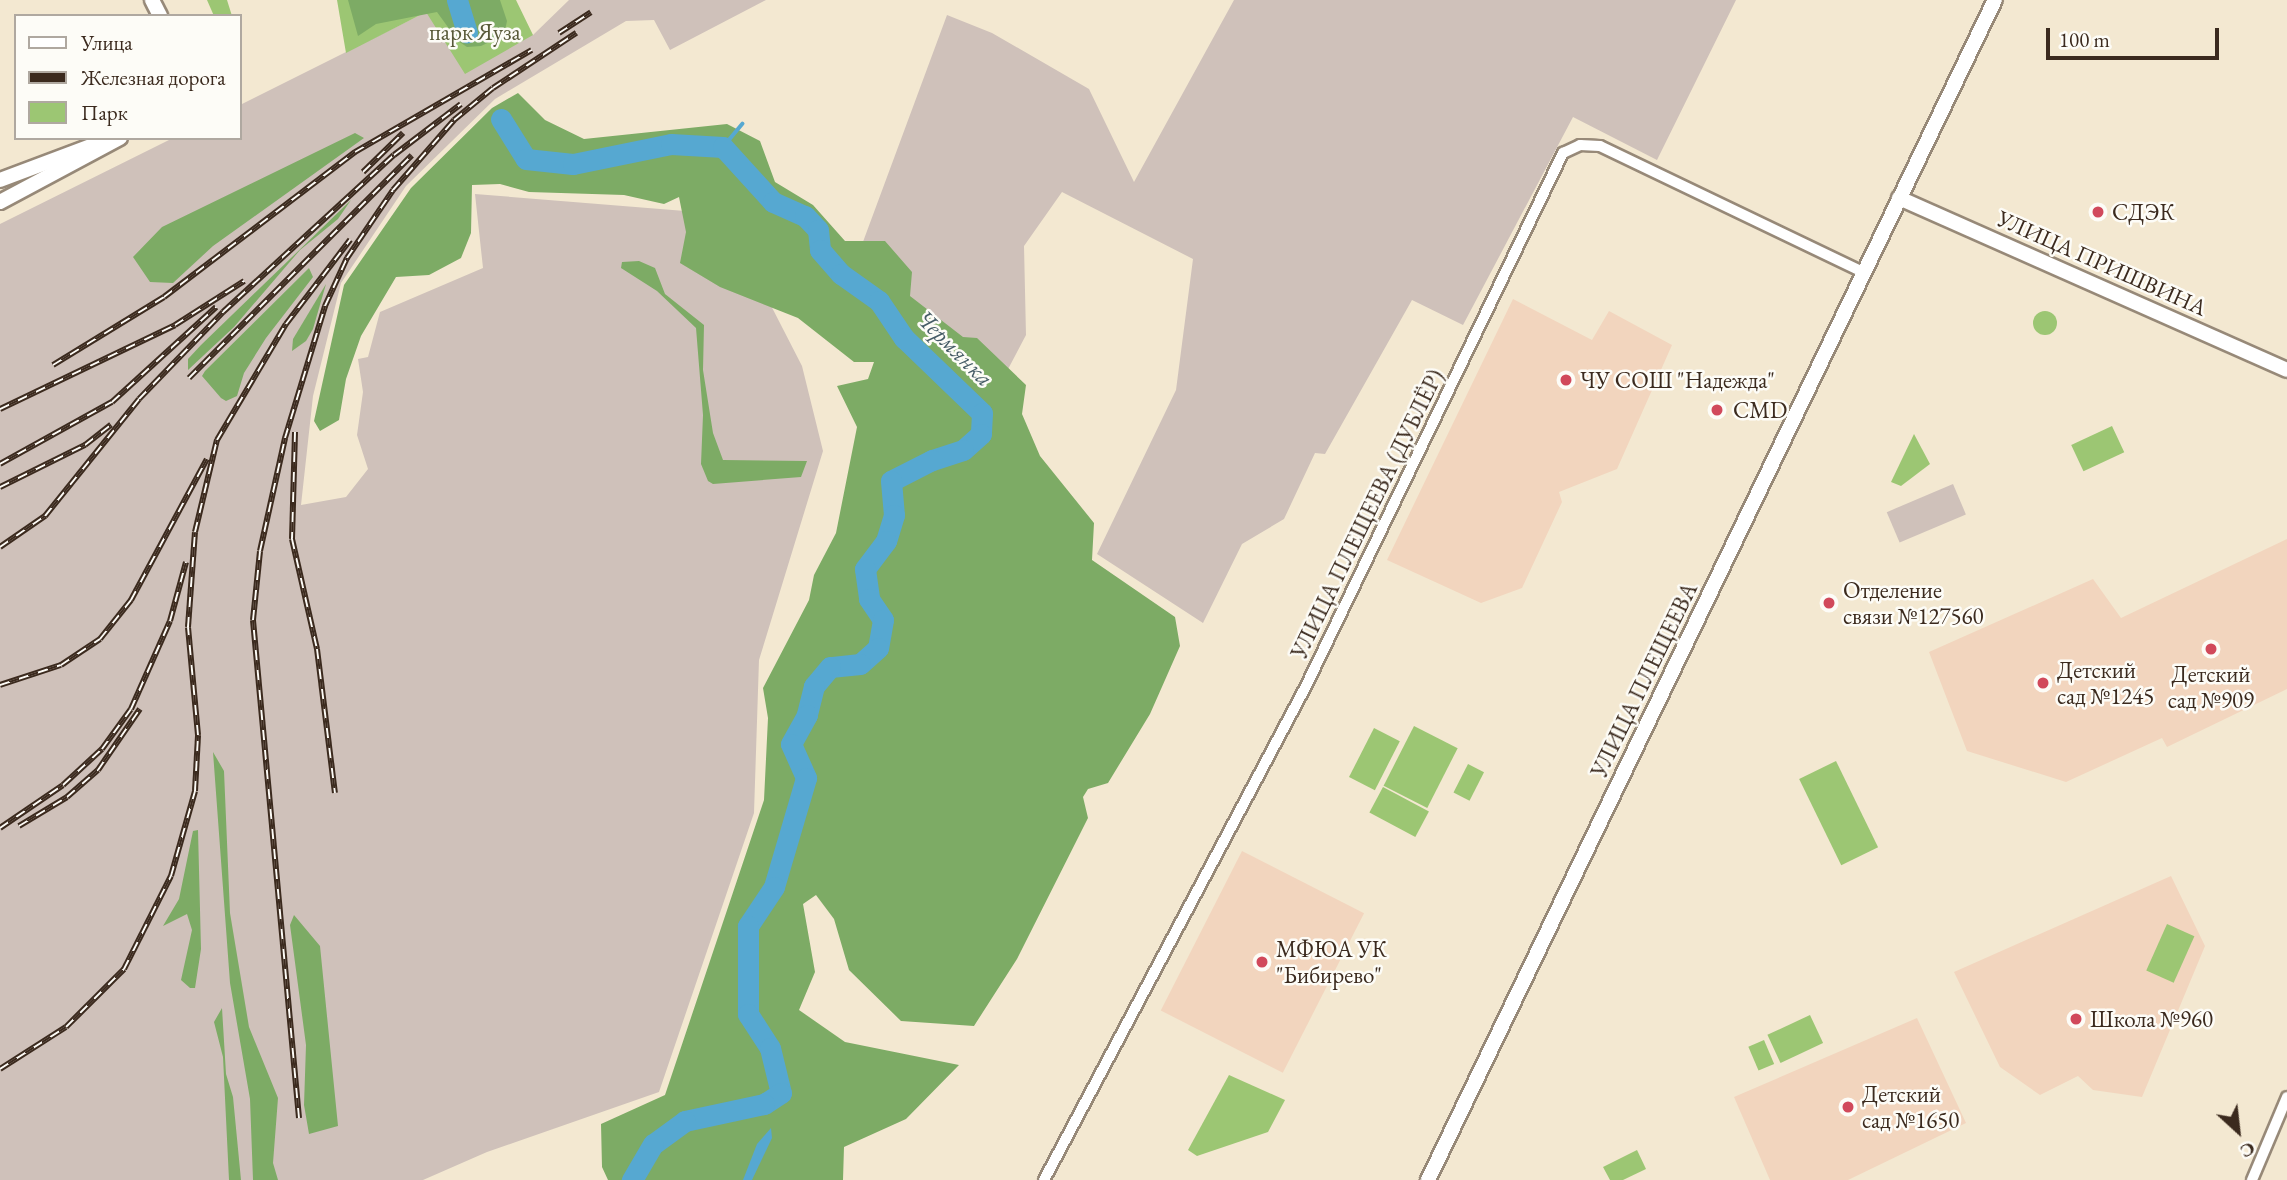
<!DOCTYPE html>
<html>
<head>
<meta charset="utf-8">
<style>
  body { margin:0 }
  #map { position:relative; width:2287px; height:1180px; overflow:hidden; background:#f3e8d1; font-family:"EB Garamond",serif }
  div>[style] { position:absolute }
  .built>* { inset:0; background:#f2d5be; transform-origin:0 0 }
  .industrial>* { inset:0; background:#cfc1ba; transform-origin:0 0 }
  .green>* { inset:0; background:#9cc673; transform-origin:0 0 }
  .round { border-radius:50% }
  .forest>* { inset:0; background:#7dab65 }
  .water>* { inset:0; background:#56a8d1 }
  .stream>* { height:3.5px; margin:-1.75px; padding:0 1.75px; transform-origin:1.75px; border-radius:1.75px; background:#56a8d1 }
  .river>* { height:21px; margin:-10.5px; padding:0 10.5px; transform-origin:10.5px; border-radius:10.5px; background:#56a8d1 }
  .roads { filter:drop-shadow(2px 0 #978978) drop-shadow(-2px 0 #978978) drop-shadow(0 2px #978978) drop-shadow(0 -2px #978978) }
  .street>* { height:10px; margin:-5px; padding:0 5px; transform-origin:5px; border-radius:5px; background:#fff }
  .secondary>* { height:14px; margin:-7px; padding:0 7px; transform-origin:7px; border-radius:7px; background:#fff }
  .rail>* { height:6px; margin-top:-3px; transform-origin:0; background:repeating-linear-gradient(90deg,#fdfcf7 0 10px,#3b2a1e 0 20px); box-sizing:border-box; border-block:2px solid #3b2a1e }
  .dots>* { width:19px; height:19px; translate:-50% -50%; box-sizing:border-box; border:4px solid #fdfcf7; border-radius:50% }
  span { translate:-50% -50%; white-space:nowrap; text-align:center; line-height:1.15; -webkit-text-stroke:5px #fdfcf7; paint-order:stroke }
  .park-label { font-size:23px; color:#585938 }
  .poi-label { font-size:23px; color:#3b2a1e }
  .left { translate:0 -50%; text-align:left }
  .street-label { font-size:23px; color:#3b2a1e }
  .water-label { font-size:24px; color:#465c66; font-style:italic }
  .legend { position:absolute; left:14px; top:14px; width:228px; height:126px; box-sizing:border-box; background:#fdfcf7; border:2px solid #afa8a0; margin:0; padding:9px 12px; list-style:none; font-size:21px; color:#3b2a1e }
  .legend li { display:flex; align-items:center; gap:14px; height:35px }
  .legend b { width:35px; border:2px solid #afa8a0 }
  .north { position:absolute; left:2203px; top:1096px; width:70px; height:70px; -webkit-text-stroke:5px #fdfcf7; paint-order:stroke; rotate:153deg; font-size:19px; font-weight:700; line-height:28px; text-align:center; color:#3b2a1e }
  .north::after { content:''; display:block; margin:auto; width:24px; height:32px; background:#3b2a1e; clip-path:polygon(50% 0,100% 100%,50% 72%,0 100%) }
  .scale { position:absolute; left:2046px; top:28px; width:173px; height:32px; box-sizing:border-box; border:4px solid #3b2a1e; border-top:0; padding-left:9px; font-size:21px; line-height:24px; white-space:nowrap; color:#3b2a1e; -webkit-text-stroke:5px #fdfcf7; paint-order:stroke }
</style>
</head>
<body>
<div id="map">
  <div class="built">
    <i style="clip-path:polygon(1513px 299px,1592px 340px,1609px 311px,1672px 345px,1617px 469px,1559px 492px,1562px 502px,1522px 588px,1481px 603px,1387px 560px)"></i>
    <i style="clip-path:polygon(2287px 539px,2287px 689px,2167px 747px,2162px 738px,2066px 782px,1967px 751px,1929px 652px,2093px 579px,2121px 618px)"></i>
    <i style="left:1242px;top:851px;width:137px;height:179px;rotate:27deg"></i>
    <i style="clip-path:polygon(2171px 876px,2205px 946px,2142px 1097px,2093px 1090px,2078px 1076px,2040px 1095px,2000px 1067px,1954px 972px)"></i>
    <i style="clip-path:polygon(1917px 1018px,1966px 1123px,1848px 1180px,1770px 1180px,1734px 1097px)"></i>
  </div>
  <div class="industrial">
    <i style="clip-path:polygon(569px 0,766px 0,670px 50px,654px 20px,626px 21px,495px 99px,406px 186px,341px 283px,313px 396px,301px 505px,346px 497px,368px 469px,357px 435px,363px 392px,358px 359px,368px 357px,380px 312px,483px 268px,475px 194px,685px 211px,763px 290px,802px 366px,823px 451px,759px 660px,754px 813px,659px 1092px,487px 1152px,423px 1180px,0 1180px,0 224px,173px 138px,240px 138px,240px 105px,426px 12px,533px 35px)"></i>
    <i style="clip-path:polygon(1234px 0,1736px 0,1657px 160px,1573px 117px,1463px 325px,1412px 300px,1325px 454px,1315px 453px,1284px 519px,1242px 544px,1203px 623px,1097px 554px,1176px 390px,1193px 259px,1062px 192px,1024px 246px,1026px 335px,1006px 373px,857px 258px,947px 15px,992px 33px,1089px 89px,1134px 182px)"></i>
    <i style="left:1953px;top:484px;width:33px;height:72px;rotate:67deg"></i>
  </div>
  <div class="green">
    <i style="clip-path:polygon(207px 0,227px 0,232px 16px,214px 16px)"></i>
    <i style="clip-path:polygon(337px 0,516px 0,533px 35px,465px 74px,426px 12px,346px 53px)"></i>
    <i class="round" style="left:2033px;top:311px;width:24px;height:24px"></i>
    <i style="left:2112px;top:426px;width:29px;height:45px;rotate:65deg"></i>
    <i style="clip-path:polygon(1914px 434px,1930px 464px,1901px 486px,1891px 482px)"></i>
    <i style="left:1414px;top:726px;width:49px;height:67px;rotate:27deg"></i>
    <i style="left:1374px;top:728px;width:29px;height:55px;rotate:27deg"></i>
    <i style="left:1836px;top:761px;width:96px;height:41px;rotate:64deg"></i>
    <i style="left:1468px;top:764px;width:18px;height:32px;rotate:27deg"></i>
    <i style="left:1383px;top:787px;width:52px;height:29px;rotate:28deg"></i>
    <i style="left:2167px;top:924px;width:30px;height:51px;rotate:24deg"></i>
    <i style="left:1810px;top:1015px;width:31px;height:47px;rotate:65deg"></i>
    <i style="left:1764px;top:1040px;width:26px;height:17px;rotate:67deg"></i>
    <i style="clip-path:polygon(1229px 1075px,1285px 1100px,1268px 1132px,1197px 1156px,1188px 1150px)"></i>
    <i style="clip-path:polygon(1637px 1150px,1646px 1169px,1623px 1180px,1610px 1180px,1603px 1167px)"></i>
  </div>
  <div class="forest">
    <i style="clip-path:polygon(348px 0,500px 0,507px 21px,504px 35px,481px 46px,467px 47px,458px 41px,437px 12px,376px 24px,358px 36px)"></i>
    <i style="clip-path:polygon(518px 93px,545px 120px,584px 139px,727px 124px,760px 141px,775px 182px,813px 205px,845px 241px,885px 241px,912px 272px,910px 296px,963px 337px,977px 338px,1026px 385px,1022px 414px,1040px 456px,1094px 523px,1092px 560px,1175px 617px,1180px 646px,1150px 714px,1108px 783px,1088px 789px,1083px 797px,1088px 818px,1017px 959px,974px 1026px,901px 1021px,849px 970px,834px 919px,816px 895px,803px 904px,815px 972px,799px 1010px,845px 1042px,959px 1065px,906px 1119px,844px 1147px,843px 1180px,608px 1180px,602px 1167px,601px 1124px,665px 1095px,764px 800px,768px 718px,763px 688px,809px 600px,814px 575px,836px 533px,857px 427px,837px 386px,868px 379px,874px 362px,854px 362px,798px 318px,720px 287px,680px 263px,686px 232px,679px 197px,664px 204px,624px 195px,529px 192px,500px 184px,472px 185px,471px 233px,461px 258px,429px 275px,396px 277px,361px 336px,346px 379px,339px 420px,320px 431px,314px 421px,344px 285px,411px 188px,492px 108px)"></i>
    <i style="clip-path:polygon(355px 133px,364px 138px,213px 246px,173px 283px,150px 282px,133px 257px,162px 227px)"></i>
    <i style="clip-path:polygon(351px 200px,338px 219px,300px 250px,234px 327px,188px 370px,188px 359px,201px 345px)"></i>
    <i style="clip-path:polygon(639px 261px,655px 268px,665px 294px,704px 325px,703px 370px,713px 433px,723px 460px,807px 461px,801px 477px,713px 484px,708px 481px,701px 464px,703px 415px,696px 328px,657px 291px,621px 268px,622px 262px)"></i>
    <i style="clip-path:polygon(309px 268px,313px 277px,266px 338px,244px 373px,237px 396px,226px 401px,221px 398px,202px 376px,205px 371px)"></i>
    <i style="clip-path:polygon(326px 284px,313px 329px,306px 341px,292px 351px,293px 339px)"></i>
    <i style="clip-path:polygon(213px 752px,224px 771px,230px 913px,249px 1027px,278px 1098px,273px 1163px,278px 1180px,253px 1180px,250px 1099px,230px 983px)"></i>
    <i style="clip-path:polygon(198px 830px,201px 949px,195px 988px,190px 988px,181px 980px,192px 930px,187px 914px,163px 926px,179px 899px,193px 831px)"></i>
    <i style="clip-path:polygon(294px 915px,320px 946px,338px 1126px,309px 1134px,304px 1105px,306px 1045px,290px 925px)"></i>
    <i style="clip-path:polygon(222px 1008px,226px 1074px,233px 1097px,241px 1180px,229px 1180px,223px 1057px,214px 1022px)"></i>
  </div>
  <div class="water">
    <i style="clip-path:polygon(771px 1128px,772px 1138px,752px 1180px,743px 1180px,757px 1144px)"></i>
  </div>
  <div class="stream">
    <i style="left:723px;top:147px;width:30px;rotate:-50deg"></i>
  </div>
  <div class="river">
    <i style="left:457px;top:0;width:34px;rotate:73deg"></i>
    <i style="left:501px;top:119px;width:47px;rotate:58deg"></i>
    <i style="left:526px;top:159px;width:47px;rotate:6.1deg"></i>
    <i style="left:573px;top:164px;width:100px;rotate:-11.5deg"></i>
    <i style="left:671px;top:144px;width:52px;rotate:3.3deg"></i>
    <i style="left:723px;top:147px;width:74px;rotate:47.7deg"></i>
    <i style="left:773px;top:202px;width:35px;rotate:24deg"></i>
    <i style="left:805px;top:216px;width:19px;rotate:47deg"></i>
    <i style="left:818px;top:230px;width:20px;rotate:84deg"></i>
    <i style="left:820px;top:250px;width:32px;rotate:49deg"></i>
    <i style="left:841px;top:274px;width:47px;rotate:35.4deg"></i>
    <i style="left:879px;top:301px;width:45px;rotate:56deg"></i>
    <i style="left:904px;top:338px;width:108px;rotate:43.9deg"></i>
    <i style="left:982px;top:413px;width:21px;rotate:93deg"></i>
    <i style="left:981px;top:434px;width:24px;rotate:138deg"></i>
    <i style="left:963px;top:450px;width:33px;rotate:162deg"></i>
    <i style="left:932px;top:460px;width:46px;rotate:152.9deg"></i>
    <i style="left:891px;top:481px;width:34px;rotate:85deg"></i>
    <i style="left:894px;top:515px;width:27px;rotate:107deg"></i>
    <i style="left:886px;top:541px;width:35px;rotate:127deg"></i>
    <i style="left:865px;top:569px;width:30px;rotate:82deg"></i>
    <i style="left:869px;top:599px;width:25px;rotate:56deg"></i>
    <i style="left:883px;top:620px;width:28px;rotate:100deg"></i>
    <i style="left:878px;top:648px;width:24px;rotate:138deg"></i>
    <i style="left:860px;top:664px;width:30px;rotate:174deg"></i>
    <i style="left:830px;top:667px;width:25px;rotate:130deg"></i>
    <i style="left:814px;top:686px;width:30px;rotate:104deg"></i>
    <i style="left:807px;top:715px;width:33px;rotate:119deg"></i>
    <i style="left:791px;top:744px;width:37px;rotate:66deg"></i>
    <i style="left:806px;top:778px;width:114px;rotate:106.4deg"></i>
    <i style="left:774px;top:887px;width:47px;rotate:123.7deg"></i>
    <i style="left:748px;top:926px;width:88px;rotate:90deg"></i>
    <i style="left:748px;top:1014px;width:40px;rotate:57.1deg"></i>
    <i style="left:770px;top:1048px;width:46px;rotate:76.3deg"></i>
    <i style="left:781px;top:1093px;width:20px;rotate:147deg"></i>
    <i style="left:764px;top:1104px;width:81px;rotate:167.9deg"></i>
    <i style="left:685px;top:1121px;width:39px;rotate:144deg"></i>
    <i style="left:653px;top:1144px;width:42px;rotate:120.3deg"></i>
  </div>
  <div class="roads">
    <div class="street">
      <i style="left:1044px;top:1180px;width:559px;rotate:-62.06deg"></i>
      <i style="left:1306px;top:686px;width:592px;rotate:-64.26deg"></i>
      <i style="left:1563px;top:153px;width:19px;rotate:-25deg"></i>
      <i style="left:1580px;top:145px;width:20px;rotate:3deg"></i>
      <i style="left:1600px;top:146px;width:292px;rotate:25.6deg"></i>
      <i style="left:2252px;top:1180px;width:90px;rotate:-67.1deg"></i>
    </div>
    <div class="secondary">
      <i style="left:152px;top:0;width:18px;rotate:63deg"></i>
      <i style="left:0;top:180px;width:111px;rotate:-20.6deg"></i>
      <i style="left:1899px;top:198px;width:424px;rotate:23.9deg"></i>
      <i style="left:0;top:202px;width:136px;rotate:-28.1deg"></i>
      <i style="left:1428px;top:1180px;width:1309px;rotate:-64.34deg"></i>
    </div>
  </div>
  <div class="rail">
    <i style="left:559px;top:33px;width:38px;rotate:-33deg"></i>
    <i style="left:363px;top:172px;width:56px;rotate:-44.3deg"></i>
    <i style="left:53px;top:365px;width:130px;rotate:-31.5deg"></i>
    <i style="left:164px;top:297px;width:240px;rotate:-37.2deg"></i>
    <i style="left:355px;top:152px;width:204px;rotate:-30deg"></i>
    <i style="left:189px;top:378px;width:315px;rotate:-45deg"></i>
    <i style="left:0;top:409px;width:194px;rotate:-25.6deg"></i>
    <i style="left:175px;top:325px;width:82px;rotate:-32.5deg"></i>
    <i style="left:295px;top:432px;width:107px;rotate:91.6deg"></i>
    <i style="left:292px;top:539px;width:113px;rotate:77.2deg"></i>
    <i style="left:317px;top:649px;width:145px;rotate:82.9deg"></i>
    <i style="left:0;top:464px;width:128px;rotate:-29deg"></i>
    <i style="left:112px;top:402px;width:141px;rotate:-42.4deg"></i>
    <i style="left:0;top:487px;width:95px;rotate:-26.3deg"></i>
    <i style="left:85px;top:445px;width:33px;rotate:-38deg"></i>
    <i style="left:0;top:547px;width:55px;rotate:-34.6deg"></i>
    <i style="left:45px;top:516px;width:150px;rotate:-51.2deg"></i>
    <i style="left:139px;top:399px;width:121px;rotate:-46deg"></i>
    <i style="left:223px;top:312px;width:232px;rotate:-42.6deg"></i>
    <i style="left:394px;top:155px;width:84px;rotate:-37.3deg"></i>
    <i style="left:0;top:685px;width:64px;rotate:-18.2deg"></i>
    <i style="left:61px;top:665px;width:47px;rotate:-33.7deg"></i>
    <i style="left:100px;top:639px;width:50px;rotate:-51.5deg"></i>
    <i style="left:131px;top:600px;width:160px;rotate:-61.7deg"></i>
    <i style="left:19px;top:826px;width:56px;rotate:-31.1deg"></i>
    <i style="left:67px;top:797px;width:41px;rotate:-41.1deg"></i>
    <i style="left:98px;top:770px;width:74px;rotate:-55.5deg"></i>
    <i style="left:0;top:828px;width:76px;rotate:-34.3deg"></i>
    <i style="left:63px;top:785px;width:53px;rotate:-42.7deg"></i>
    <i style="left:102px;top:749px;width:49px;rotate:-54.1deg"></i>
    <i style="left:131px;top:709px;width:96px;rotate:-66.1deg"></i>
    <i style="left:170px;top:621px;width:61px;rotate:-74.8deg"></i>
    <i style="left:0;top:1069px;width:78px;rotate:-32.5deg"></i>
    <i style="left:66px;top:1027px;width:82px;rotate:-45deg"></i>
    <i style="left:124px;top:969px;width:104px;rotate:-63.2deg"></i>
    <i style="left:171px;top:876px;width:88px;rotate:-74.2deg"></i>
    <i style="left:195px;top:791px;width:56px;rotate:-86.9deg"></i>
    <i style="left:198px;top:735px;width:108px;rotate:-95.3deg"></i>
    <i style="left:188px;top:627px;width:95px;rotate:-85.8deg"></i>
    <i style="left:195px;top:532px;width:95px;rotate:-76.6deg"></i>
    <i style="left:217px;top:440px;width:135px;rotate:-59.3deg"></i>
    <i style="left:286px;top:324px;width:106px;rotate:-52.7deg"></i>
    <i style="left:299px;top:1118px;width:500px;rotate:-95.28deg"></i>
    <i style="left:253px;top:620px;width:69px;rotate:-84.2deg"></i>
    <i style="left:260px;top:551px;width:116px;rotate:-77.5deg"></i>
    <i style="left:285px;top:438px;width:138px;rotate:-73.1deg"></i>
    <i style="left:325px;top:306px;width:53px;rotate:-65.4deg"></i>
    <i style="left:347px;top:258px;width:82px;rotate:-55.9deg"></i>
    <i style="left:393px;top:190px;width:93px;rotate:-48.9deg"></i>
    <i style="left:454px;top:120px;width:50px;rotate:-39.4deg"></i>
    <i style="left:493px;top:88px;width:100px;rotate:-33.5deg"></i>
  </div>
  <div class="dots">
    <i style="left:2098px;top:212px;background:#d1495b"></i>
    <i style="left:1566px;top:380px;background:#d1495b"></i>
    <i style="left:1717px;top:410px;background:#d1495b"></i>
    <i style="left:1829px;top:603px;background:#d1495b"></i>
    <i style="left:2211px;top:649px;background:#d1495b"></i>
    <i style="left:2043px;top:683px;background:#d1495b"></i>
    <i style="left:1262px;top:962px;background:#d1495b"></i>
    <i style="left:2076px;top:1019px;background:#d1495b"></i>
    <i style="left:1848px;top:1107px;background:#d1495b"></i>
  </div>
  <div class="park-label">
    <span style="left:475px;top:32px">парк Яуза</span>
  </div>
  <div class="poi-label">
    <span class="left" style="left:2112px;top:212px">СДЭК</span>
    <span class="left" style="left:1580px;top:380px">ЧУ СОШ "Надежда"</span>
    <span class="left" style="left:1733px;top:410px">CMD</span>
    <span class="left" style="left:1843px;top:603px">Отделение<br>связи №127560</span>
    <span class="left" style="left:2057px;top:683px">Детский<br>сад №1245</span>
    <span style="left:2211px;top:687px">Детский<br>сад №909</span>
    <span class="left" style="left:1276px;top:962px">МФЮА УК<br>"Бибирево"</span>
    <span class="left" style="left:2090px;top:1019px">Школа №960</span>
    <span class="left" style="left:1862px;top:1107px">Детский<br>сад №1650</span>
  </div>
  <div class="street-label">
    <span style="left:2102px;top:263px;rotate:24deg">УЛИЦА ПРИШВИНА</span>
    <span style="left:1367px;top:514px;rotate:-64deg">УЛИЦА ПЛЕЩЕЕВА (ДУБЛЁР)</span>
    <span style="left:1644px;top:680px;rotate:-64deg">УЛИЦА ПЛЕЩЕЕВА</span>
  </div>
  <div class="water-label">
    <span style="left:955px;top:348px;rotate:45deg">Чермянка</span>
  </div>
  <ul class="legend">
  <li><b style="height:9px;background:#fff"></b>Улица</li>
  <li><b style="height:9px;background:#3b2a1e"></b>Железная дорога</li>
  <li><b style="height:19px;background:#9cc673"></b>Парк</li>
  </ul>
  <div class="north">С</div>
  <div class="scale">100 m</div>
</div>
</body>
</html>
